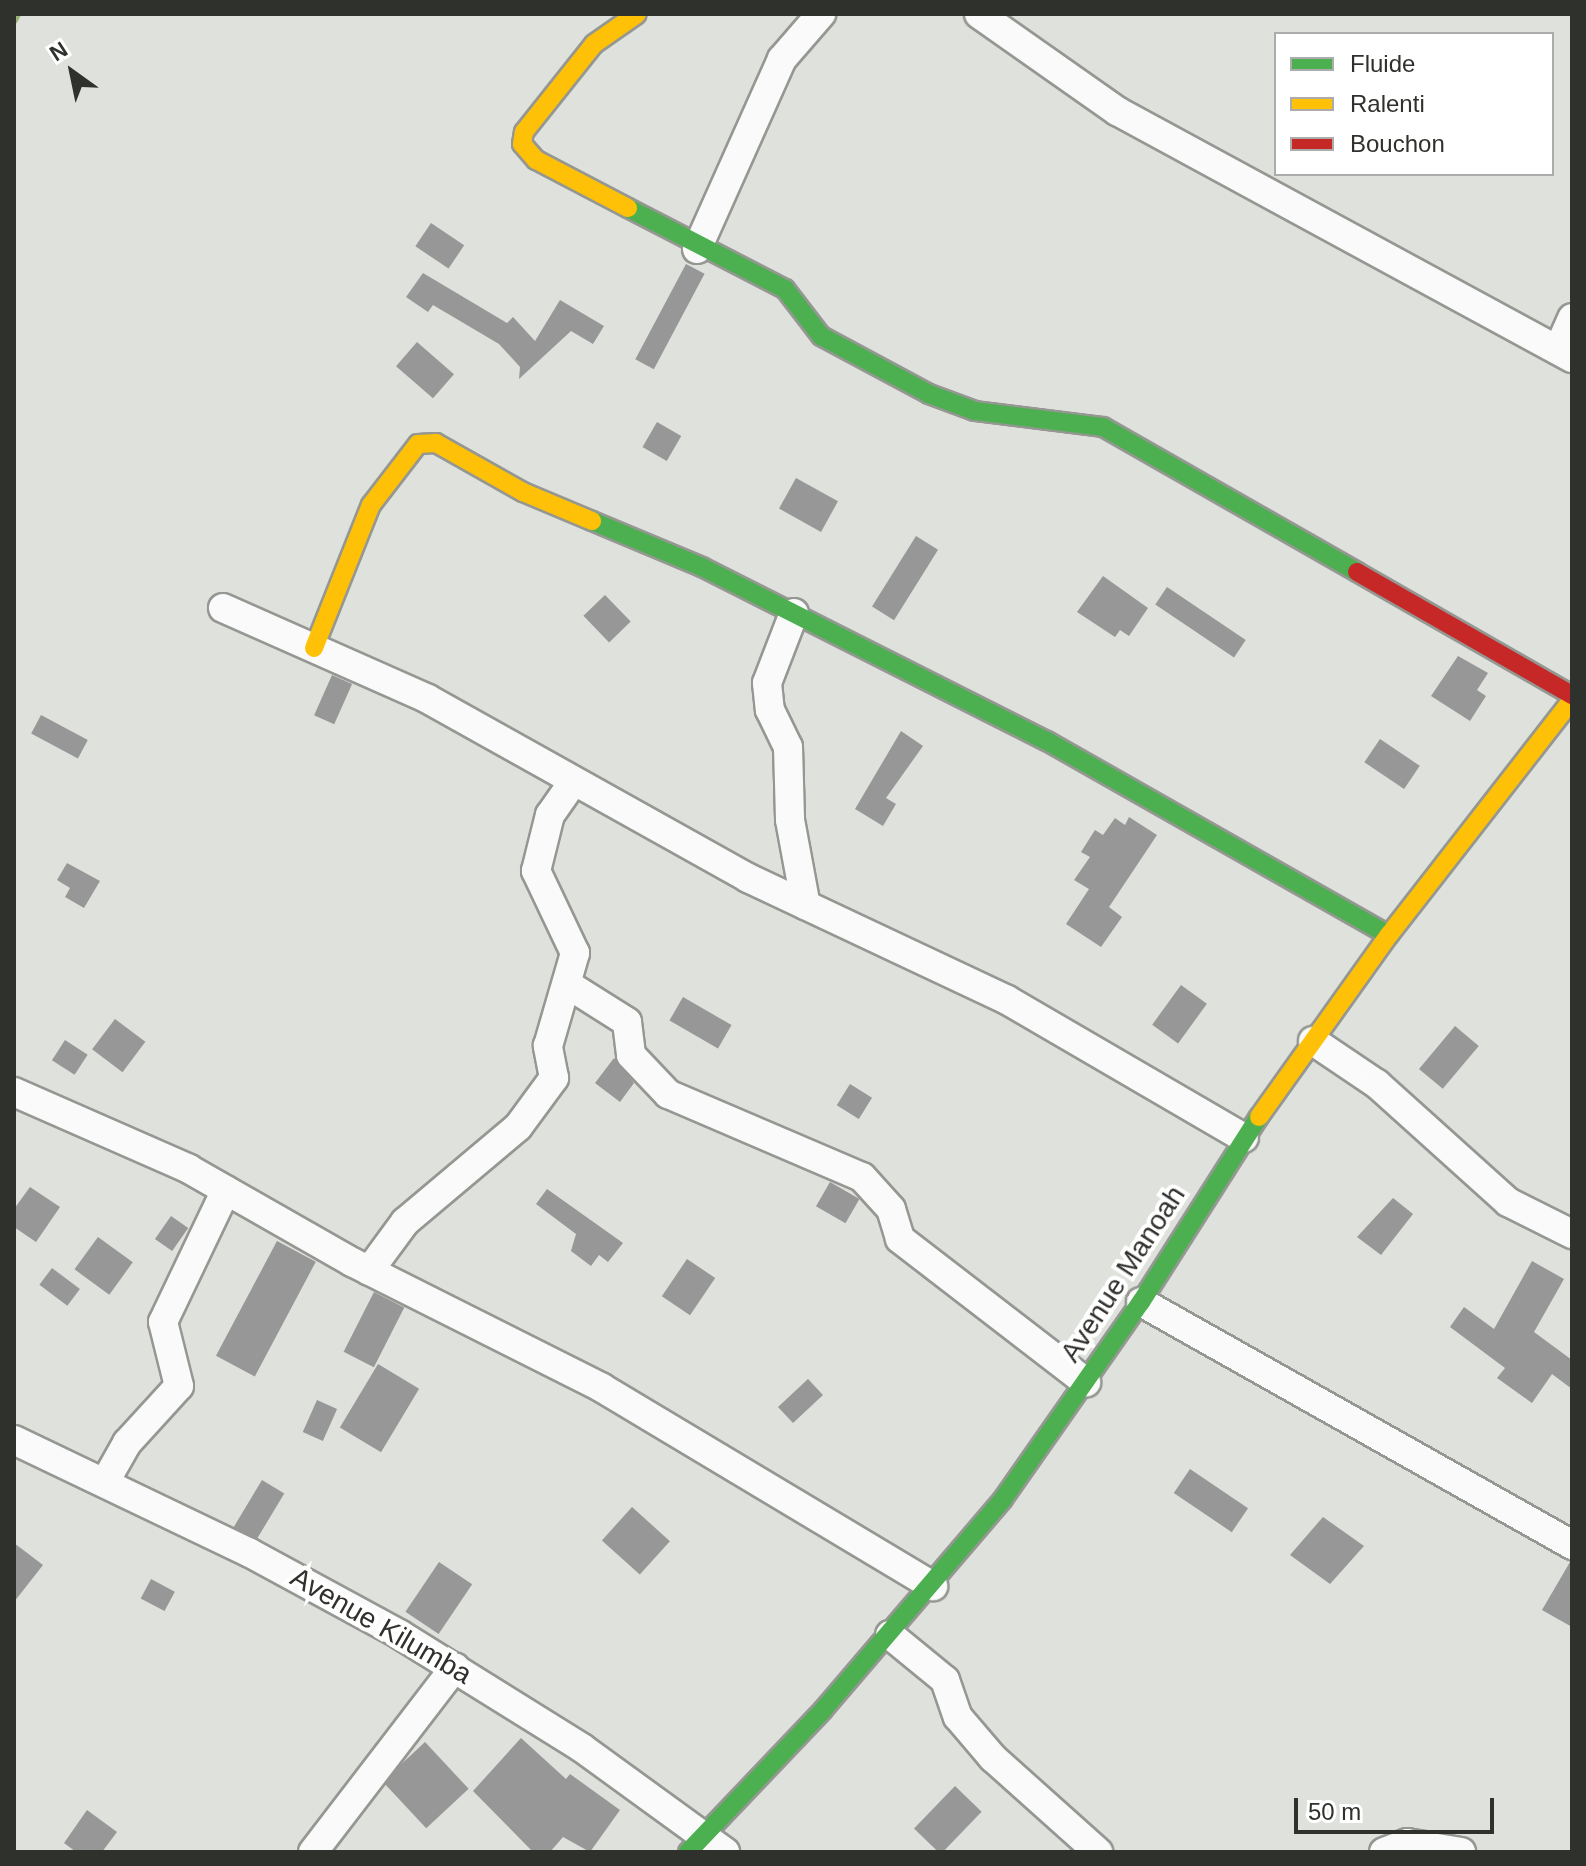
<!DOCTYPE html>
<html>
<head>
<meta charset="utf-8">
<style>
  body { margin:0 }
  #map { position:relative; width:1586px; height:1866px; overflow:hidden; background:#dfe1dc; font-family:Helvetica,sans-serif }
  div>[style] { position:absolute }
  .stream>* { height:8px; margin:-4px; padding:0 4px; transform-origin:4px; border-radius:4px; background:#99b276 }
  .building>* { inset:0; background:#979797; transform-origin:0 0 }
  .roads { filter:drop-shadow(2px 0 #959792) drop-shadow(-2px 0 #959792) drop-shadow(0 2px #959792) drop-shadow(0 -2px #959792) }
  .street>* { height:28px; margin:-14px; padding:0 14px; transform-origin:14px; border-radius:14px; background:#fafafa }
  .fast>* { height:18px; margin:-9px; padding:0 9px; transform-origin:9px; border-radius:9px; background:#4caf50 }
  .slow>* { height:18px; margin:-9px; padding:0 9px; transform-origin:9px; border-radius:9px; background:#ffc107 }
  .jam>* { height:18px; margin:-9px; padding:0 9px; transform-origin:9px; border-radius:9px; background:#c62828 }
  span { translate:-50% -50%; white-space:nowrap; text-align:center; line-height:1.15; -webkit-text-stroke:8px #fff; paint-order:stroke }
  .street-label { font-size:28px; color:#2f312c }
  .frame { position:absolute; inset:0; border:16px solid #2f312c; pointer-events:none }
  .legend { position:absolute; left:1274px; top:32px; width:280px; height:144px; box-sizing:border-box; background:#fff; border:2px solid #acadab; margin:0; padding:10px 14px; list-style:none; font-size:24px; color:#2f312c }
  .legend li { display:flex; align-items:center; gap:16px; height:40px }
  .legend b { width:40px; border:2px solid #acadab }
  .north { position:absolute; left:32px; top:32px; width:80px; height:80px; -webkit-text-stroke:6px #fff; paint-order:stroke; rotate:327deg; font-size:22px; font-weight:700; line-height:32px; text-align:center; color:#2f312c }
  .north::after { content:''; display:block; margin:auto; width:28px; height:36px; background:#2f312c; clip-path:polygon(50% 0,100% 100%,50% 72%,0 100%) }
  .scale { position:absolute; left:1294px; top:1798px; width:200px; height:36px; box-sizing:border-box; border:4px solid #2f312c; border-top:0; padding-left:10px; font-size:24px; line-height:28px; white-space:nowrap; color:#2f312c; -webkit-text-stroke:6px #fff; paint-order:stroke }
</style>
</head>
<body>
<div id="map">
  <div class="stream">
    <i style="left:14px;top:20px;width:7px;rotate:-63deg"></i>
  </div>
  <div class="building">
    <i style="left:431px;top:223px;width:40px;height:28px;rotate:34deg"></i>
    <i style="left:686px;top:264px;width:21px;height:108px;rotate:28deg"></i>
    <i style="clip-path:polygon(423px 273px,507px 323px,513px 317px,535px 341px,560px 300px,604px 326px,593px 344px,571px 331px,519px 379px,520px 367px,499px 344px,433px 305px,428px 312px,406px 297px)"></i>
    <i style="left:417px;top:342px;width:49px;height:32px;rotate:41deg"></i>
    <i style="left:657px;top:422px;width:28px;height:29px;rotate:30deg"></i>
    <i style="left:796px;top:478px;width:48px;height:35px;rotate:29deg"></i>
    <i style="left:916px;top:536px;width:26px;height:83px;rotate:32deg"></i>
    <i style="clip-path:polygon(1103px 576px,1148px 608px,1129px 636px,1120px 630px,1115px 637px,1077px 612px)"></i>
    <i style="left:1167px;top:587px;width:95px;height:21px;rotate:34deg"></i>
    <i style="left:605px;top:595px;width:37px;height:30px;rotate:46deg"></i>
    <i style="clip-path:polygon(1458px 656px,1488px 673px,1477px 690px,1486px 696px,1470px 721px,1431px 696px)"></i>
    <i style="left:332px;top:675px;width:22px;height:44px;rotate:24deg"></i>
    <i style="left:41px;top:715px;width:53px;height:21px;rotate:28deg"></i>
    <i style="clip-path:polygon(901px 731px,923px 746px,886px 798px,896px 804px,883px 826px,855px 809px)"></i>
    <i style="left:1380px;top:739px;width:48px;height:28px;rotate:34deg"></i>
    <i style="clip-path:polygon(1129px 817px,1157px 835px,1109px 907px,1122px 917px,1101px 947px,1066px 924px,1089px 889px,1074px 880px,1090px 857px,1081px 852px,1095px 830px,1103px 835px,1115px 818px,1125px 825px)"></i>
    <i style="clip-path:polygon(67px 863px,100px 881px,84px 908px,65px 897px,70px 888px,57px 880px)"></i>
    <i style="left:1181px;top:985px;width:32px;height:49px;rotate:36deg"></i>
    <i style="left:683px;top:997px;width:56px;height:27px;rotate:30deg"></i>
    <i style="left:115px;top:1019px;width:38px;height:38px;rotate:37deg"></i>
    <i style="left:1455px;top:1026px;width:31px;height:56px;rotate:40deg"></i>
    <i style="left:65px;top:1040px;width:27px;height:24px;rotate:33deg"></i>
    <i style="clip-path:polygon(614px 1058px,634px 1083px,620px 1102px,595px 1083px)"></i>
    <i style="left:850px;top:1084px;width:26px;height:25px;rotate:32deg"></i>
    <i style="left:830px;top:1182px;width:34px;height:28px;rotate:30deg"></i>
    <i style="clip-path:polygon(30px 1187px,60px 1207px,36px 1242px,14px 1227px,14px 1209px)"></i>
    <i style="clip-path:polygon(547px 1189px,623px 1243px,608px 1262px,599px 1255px,591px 1266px,571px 1251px,576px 1234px,536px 1204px)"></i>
    <i style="clip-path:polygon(1393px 1198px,1413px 1214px,1381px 1255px,1357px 1237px)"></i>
    <i style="left:171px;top:1216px;width:21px;height:28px;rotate:35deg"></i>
    <i style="left:98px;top:1237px;width:43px;height:40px;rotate:36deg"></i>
    <i style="left:277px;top:1241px;width:44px;height:130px;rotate:28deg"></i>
    <i style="left:687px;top:1259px;width:34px;height:45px;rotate:34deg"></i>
    <i style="clip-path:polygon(1532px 1261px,1564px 1279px,1534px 1332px,1572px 1360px,1572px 1389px,1552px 1374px,1532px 1403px,1497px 1378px,1505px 1368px,1450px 1327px,1464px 1307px,1494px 1329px)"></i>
    <i style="left:52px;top:1268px;width:35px;height:21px;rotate:37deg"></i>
    <i style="left:374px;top:1292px;width:34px;height:67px;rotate:27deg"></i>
    <i style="left:378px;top:1364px;width:48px;height:74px;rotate:31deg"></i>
    <i style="left:808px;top:1379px;width:22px;height:41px;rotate:47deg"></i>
    <i style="left:317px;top:1400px;width:22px;height:35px;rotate:24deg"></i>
    <i style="left:1190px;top:1469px;width:70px;height:29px;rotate:34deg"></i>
    <i style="left:262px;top:1480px;width:26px;height:55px;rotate:31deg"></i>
    <i style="left:632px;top:1507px;width:51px;height:45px;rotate:42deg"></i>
    <i style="clip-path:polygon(1323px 1517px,1364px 1546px,1330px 1584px,1290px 1555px)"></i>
    <i style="clip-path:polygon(14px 1543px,43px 1565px,14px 1602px)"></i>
    <i style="left:439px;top:1562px;width:40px;height:60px;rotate:34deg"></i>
    <i style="clip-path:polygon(1570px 1562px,1572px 1562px,1572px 1627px,1542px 1610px)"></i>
    <i style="left:151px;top:1579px;width:27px;height:22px;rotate:28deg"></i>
    <i style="clip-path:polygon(521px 1738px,566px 1779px,570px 1774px,620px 1810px,590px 1852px,563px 1837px,550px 1852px,533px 1852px,473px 1791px)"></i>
    <i style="left:425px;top:1742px;width:64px;height:58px;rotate:47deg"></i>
    <i style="left:955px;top:1786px;width:37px;height:59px;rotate:44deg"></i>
    <i style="clip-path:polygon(87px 1810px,117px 1832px,102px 1852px,76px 1852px,64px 1843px)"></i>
  </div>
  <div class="roads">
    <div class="street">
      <i style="left:979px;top:14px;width:169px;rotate:35.1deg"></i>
      <i style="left:1117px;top:111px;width:518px;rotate:28.5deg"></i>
      <i style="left:697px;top:249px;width:208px;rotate:-65.9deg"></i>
      <i style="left:782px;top:59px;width:60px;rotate:-49.1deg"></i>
      <i style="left:1558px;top:350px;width:35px;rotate:-66deg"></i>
      <i style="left:223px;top:608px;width:224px;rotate:23.9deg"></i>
      <i style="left:428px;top:699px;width:367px;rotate:29.2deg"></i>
      <i style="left:748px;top:878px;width:286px;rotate:25.2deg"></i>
      <i style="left:1007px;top:1000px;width:274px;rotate:30.2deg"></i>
      <i style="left:794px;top:613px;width:75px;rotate:111.1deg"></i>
      <i style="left:767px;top:683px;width:27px;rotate:84deg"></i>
      <i style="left:770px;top:710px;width:41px;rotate:64.1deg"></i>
      <i style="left:788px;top:747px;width:73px;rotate:88.4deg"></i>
      <i style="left:790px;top:820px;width:87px;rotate:79.5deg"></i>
      <i style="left:567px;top:984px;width:71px;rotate:32.3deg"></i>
      <i style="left:627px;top:1022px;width:33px;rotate:83deg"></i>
      <i style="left:631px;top:1055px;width:54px;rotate:46.5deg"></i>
      <i style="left:668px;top:1094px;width:211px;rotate:23.2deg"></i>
      <i style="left:862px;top:1177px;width:43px;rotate:47.8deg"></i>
      <i style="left:891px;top:1209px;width:31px;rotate:73deg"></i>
      <i style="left:900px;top:1239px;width:235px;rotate:37.6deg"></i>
      <i style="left:1313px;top:1041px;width:77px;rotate:33.9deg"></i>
      <i style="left:1377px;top:1084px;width:176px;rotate:42deg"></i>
      <i style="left:1508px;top:1202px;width:72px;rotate:26.6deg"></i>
      <i style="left:14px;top:1092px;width:191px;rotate:23.7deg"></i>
      <i style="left:189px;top:1169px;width:188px;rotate:29.7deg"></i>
      <i style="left:352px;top:1262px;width:280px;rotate:26.7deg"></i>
      <i style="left:602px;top:1388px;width:386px;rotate:30.9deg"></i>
      <i style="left:369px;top:1271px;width:61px;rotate:-53.7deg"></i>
      <i style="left:405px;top:1222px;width:148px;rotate:-40.1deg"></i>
      <i style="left:518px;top:1127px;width:61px;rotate:-53.7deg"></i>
      <i style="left:554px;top:1078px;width:33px;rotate:-101deg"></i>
      <i style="left:548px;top:1046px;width:97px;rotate:-73.8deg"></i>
      <i style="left:575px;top:953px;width:91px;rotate:-115.4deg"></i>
      <i style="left:536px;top:871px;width:58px;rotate:-76deg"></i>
      <i style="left:550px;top:815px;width:39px;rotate:-55deg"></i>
      <i style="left:1141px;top:1302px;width:495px;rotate:29.4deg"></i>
      <i style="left:14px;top:1440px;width:262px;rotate:25.6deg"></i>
      <i style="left:250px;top:1553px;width:170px;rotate:28.5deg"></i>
      <i style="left:399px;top:1634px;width:216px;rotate:31.9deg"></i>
      <i style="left:582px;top:1748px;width:177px;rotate:36deg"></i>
      <i style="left:105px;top:1482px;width:45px;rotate:-60.6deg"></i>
      <i style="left:127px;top:1443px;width:77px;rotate:-47.6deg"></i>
      <i style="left:179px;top:1386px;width:66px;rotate:-104deg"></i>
      <i style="left:163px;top:1322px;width:146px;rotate:-64.5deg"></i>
      <i style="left:890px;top:1635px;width:71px;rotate:39.3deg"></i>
      <i style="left:945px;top:1680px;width:39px;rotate:71deg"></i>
      <i style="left:958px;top:1717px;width:54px;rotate:49.5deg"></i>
      <i style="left:993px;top:1758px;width:141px;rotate:41.8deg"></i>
      <i style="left:313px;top:1852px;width:233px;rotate:-52.5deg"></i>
      <i style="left:1384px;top:1852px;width:25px;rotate:-21deg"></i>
      <i style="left:1407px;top:1843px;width:55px;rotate:9.5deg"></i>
    </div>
    <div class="fast">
      <i style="left:628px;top:208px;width:177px;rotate:27.3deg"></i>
      <i style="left:785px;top:289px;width:59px;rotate:52.5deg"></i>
      <i style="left:821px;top:336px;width:123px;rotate:28.2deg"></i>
      <i style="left:929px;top:394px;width:49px;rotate:20.3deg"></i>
      <i style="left:975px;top:411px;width:129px;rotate:7.1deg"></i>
      <i style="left:1103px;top:427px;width:292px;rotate:29.7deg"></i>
      <i style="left:592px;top:521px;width:119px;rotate:22.7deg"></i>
      <i style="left:702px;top:567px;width:386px;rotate:26.8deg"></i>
      <i style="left:1047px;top:741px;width:393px;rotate:29.6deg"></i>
      <i style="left:688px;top:1852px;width:196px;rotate:-46.4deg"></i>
      <i style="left:823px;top:1710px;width:277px;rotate:-49.5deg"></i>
      <i style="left:1003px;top:1499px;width:241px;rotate:-55deg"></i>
      <i style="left:1141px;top:1302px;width:219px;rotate:-57.5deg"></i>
    </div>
    <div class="slow">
      <i style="left:628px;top:208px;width:104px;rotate:-152.4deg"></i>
      <i style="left:536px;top:160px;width:21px;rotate:-131deg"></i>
      <i style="left:522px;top:144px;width:12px;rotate:-81deg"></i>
      <i style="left:524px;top:132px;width:112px;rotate:-51.5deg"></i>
      <i style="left:594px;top:44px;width:52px;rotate:-34.9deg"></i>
      <i style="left:314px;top:648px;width:154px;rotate:-68.3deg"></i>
      <i style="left:371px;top:505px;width:77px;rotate:-52.4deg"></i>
      <i style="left:418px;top:444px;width:18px;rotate:-3deg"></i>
      <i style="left:436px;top:443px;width:100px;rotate:29.4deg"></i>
      <i style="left:523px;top:492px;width:75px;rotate:22.8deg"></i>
      <i style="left:1259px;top:1117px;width:224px;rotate:-54.5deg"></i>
      <i style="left:1389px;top:935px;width:298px;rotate:-52.1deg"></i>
    </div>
    <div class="jam">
      <i style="left:1357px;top:572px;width:248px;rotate:29.8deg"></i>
    </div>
  </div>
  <div class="street-label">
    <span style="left:1123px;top:1274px;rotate:-57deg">Avenue Manoah</span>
    <span style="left:381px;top:1626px;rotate:30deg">Avenue Kilumba</span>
  </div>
  <div class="frame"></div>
  <ul class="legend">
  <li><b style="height:10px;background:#4caf50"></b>Fluide</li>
  <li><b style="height:10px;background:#ffc107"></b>Ralenti</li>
  <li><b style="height:10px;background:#c62828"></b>Bouchon</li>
  </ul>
  <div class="north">N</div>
  <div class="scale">50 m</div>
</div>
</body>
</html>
